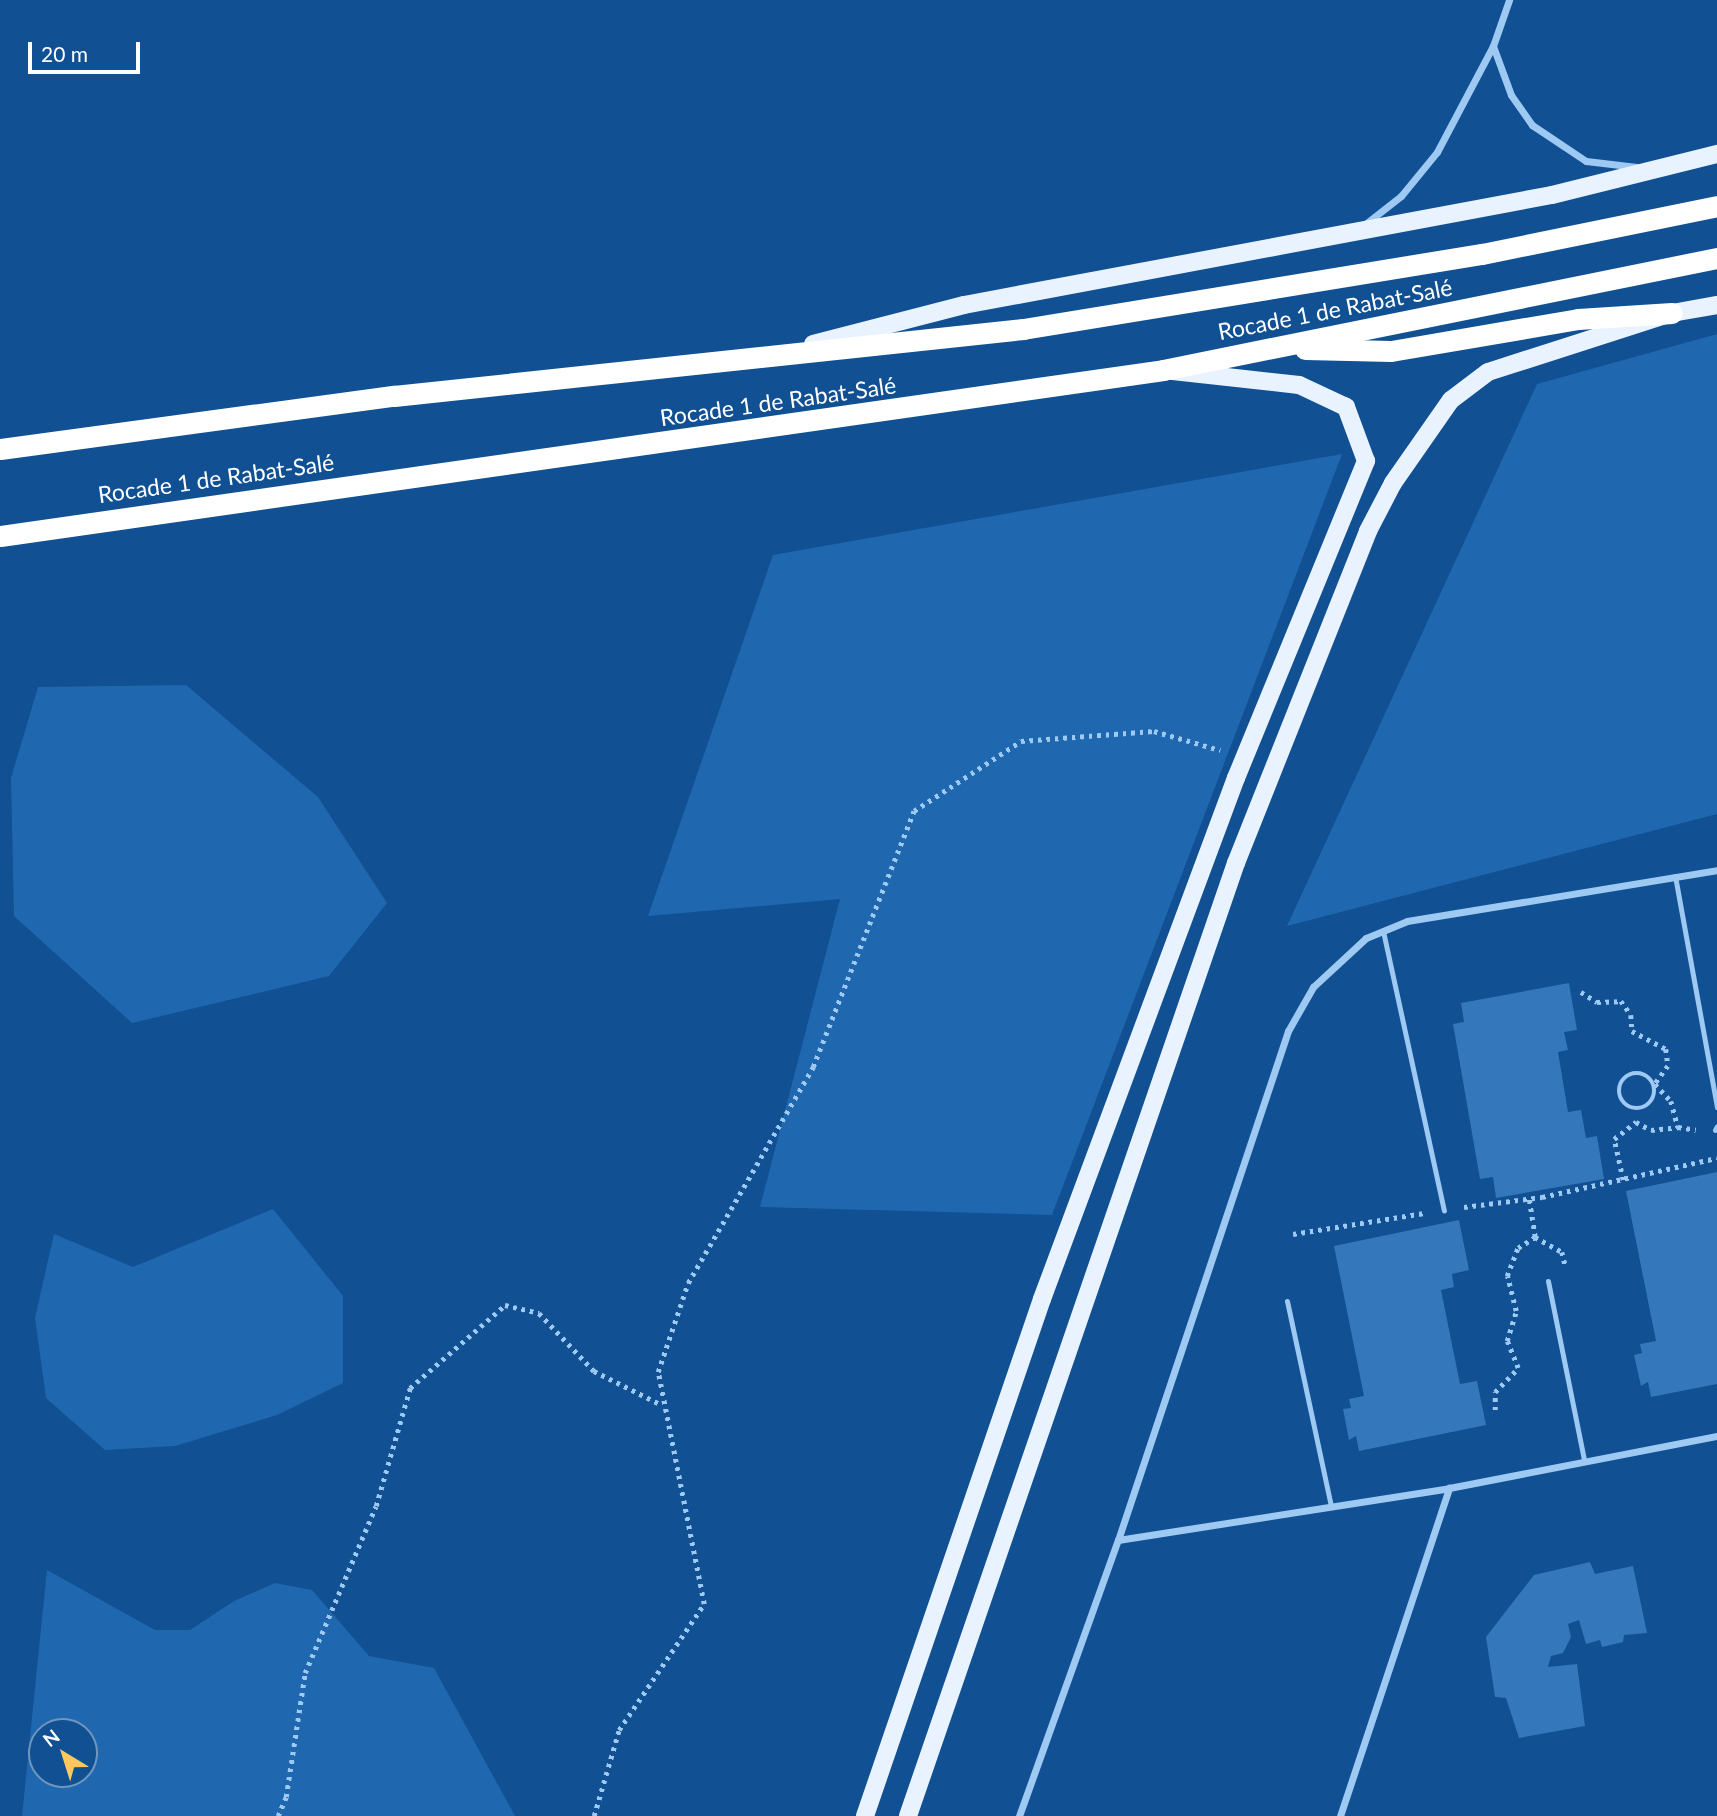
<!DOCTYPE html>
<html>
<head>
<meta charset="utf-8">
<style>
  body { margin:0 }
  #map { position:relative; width:1717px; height:1816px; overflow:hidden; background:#105093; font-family:Lato,sans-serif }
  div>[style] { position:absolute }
  .green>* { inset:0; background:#1f68b0 }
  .building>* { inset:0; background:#3477ba }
  .path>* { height:4.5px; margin-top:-2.25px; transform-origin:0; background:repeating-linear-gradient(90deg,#9dc9f3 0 3.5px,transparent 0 8.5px) }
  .path>.ring { margin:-2.25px; padding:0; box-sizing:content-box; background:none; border:4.5px solid #9dc9f3; border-radius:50% }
  .lane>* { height:5px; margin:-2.5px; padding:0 2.5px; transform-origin:2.5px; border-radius:2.5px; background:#9dc9f3 }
  .street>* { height:7px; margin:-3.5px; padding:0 3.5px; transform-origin:3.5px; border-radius:3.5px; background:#9dc9f3 }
  .primary>* { height:18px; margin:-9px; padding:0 9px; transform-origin:9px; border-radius:9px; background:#e9f3ff }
  .highway>* { height:21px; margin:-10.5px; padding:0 10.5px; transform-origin:10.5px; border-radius:10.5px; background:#fff }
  span { translate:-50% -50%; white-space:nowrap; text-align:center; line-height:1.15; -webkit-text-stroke:5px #105093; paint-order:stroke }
  .street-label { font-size:23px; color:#fff }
  .north { position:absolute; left:28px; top:1718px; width:70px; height:70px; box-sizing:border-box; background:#105093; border:2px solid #7096be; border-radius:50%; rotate:322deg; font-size:19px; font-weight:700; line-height:28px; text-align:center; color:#fff }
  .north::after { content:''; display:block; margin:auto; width:24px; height:32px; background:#ffc85f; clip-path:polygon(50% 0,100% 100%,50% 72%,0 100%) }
  .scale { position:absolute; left:28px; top:42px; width:112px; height:32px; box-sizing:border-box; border:4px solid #fff; border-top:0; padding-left:9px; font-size:21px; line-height:24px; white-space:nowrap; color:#fff; -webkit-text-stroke:5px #105093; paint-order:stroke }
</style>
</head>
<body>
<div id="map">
  <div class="green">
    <i style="clip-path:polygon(1717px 334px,1717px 814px,1287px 926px,1537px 384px)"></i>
    <i style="clip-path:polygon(1342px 454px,1052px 1215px,760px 1207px,840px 899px,648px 916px,773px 555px)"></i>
    <i style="clip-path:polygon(186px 685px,318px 797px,387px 903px,329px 976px,132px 1023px,14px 916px,11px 778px,38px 687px)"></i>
    <i style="clip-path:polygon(273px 1209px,343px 1296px,343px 1383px,277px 1415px,175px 1446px,105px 1450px,46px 1398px,35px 1318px,54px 1234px,133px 1267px)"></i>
    <i style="clip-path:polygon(evenodd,47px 1570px,155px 1630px,190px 1630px,234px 1601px,275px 1583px,312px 1590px,369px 1656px,434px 1668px,515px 1816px,22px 1816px,47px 1570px,42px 1732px,84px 1732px,84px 1774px,42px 1774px,42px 1732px)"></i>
  </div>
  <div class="building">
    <i style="clip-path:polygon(1569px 983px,1577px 1030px,1564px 1032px,1568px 1050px,1558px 1052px,1568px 1112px,1581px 1110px,1586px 1138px,1597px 1136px,1604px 1179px,1496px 1198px,1493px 1177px,1480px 1179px,1453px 1024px,1464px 1022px,1461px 1003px)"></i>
    <i style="clip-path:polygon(1717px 1172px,1717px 1384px,1651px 1397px,1648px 1382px,1641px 1386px,1634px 1355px,1642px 1353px,1640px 1344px,1656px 1341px,1626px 1191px)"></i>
    <i style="clip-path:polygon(1459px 1220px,1469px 1270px,1452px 1274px,1454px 1287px,1441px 1290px,1460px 1384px,1477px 1381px,1486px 1425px,1359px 1451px,1356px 1436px,1349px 1440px,1343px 1409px,1351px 1408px,1349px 1399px,1364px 1396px,1334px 1246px)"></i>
    <i style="clip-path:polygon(1590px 1562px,1595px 1574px,1633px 1566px,1647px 1633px,1624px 1635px,1623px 1642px,1602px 1647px,1600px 1640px,1586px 1644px,1579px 1620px,1568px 1624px,1571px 1637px,1563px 1653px,1551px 1656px,1548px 1667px,1577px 1664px,1585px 1726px,1519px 1738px,1506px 1698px,1495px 1697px,1486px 1637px,1534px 1575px)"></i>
  </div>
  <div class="path">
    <i style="left:1581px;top:992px;width:19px;rotate:32deg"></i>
    <i style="left:1597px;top:1002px;width:24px;rotate:-2deg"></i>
    <i style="left:1621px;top:1001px;width:17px;rotate:54deg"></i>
    <i style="left:1631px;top:1015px;width:16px;rotate:86deg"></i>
    <i style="left:1632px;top:1031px;width:38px;rotate:28deg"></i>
    <i style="left:1666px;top:1049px;width:17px;rotate:83deg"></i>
    <i style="left:1668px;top:1066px;width:22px;rotate:126deg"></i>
    <i style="left:1655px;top:1084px;width:23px;rotate:47deg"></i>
    <i style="left:1671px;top:1101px;width:27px;rotate:75deg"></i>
    <i style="left:1678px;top:1127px;width:18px;rotate:9deg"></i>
    <i class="ring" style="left:1619px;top:1073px;width:31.5px;height:31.5px"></i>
    <i style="left:1623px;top:1180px;width:42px;rotate:-102.4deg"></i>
    <i style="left:1614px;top:1139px;width:28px;rotate:-38deg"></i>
    <i style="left:1636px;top:1122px;width:17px;rotate:28deg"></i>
    <i style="left:1651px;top:1130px;width:27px;rotate:-6deg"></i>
    <i style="left:1464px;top:1207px;width:79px;rotate:-7.3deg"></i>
    <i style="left:1542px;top:1197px;width:179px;rotate:-12.6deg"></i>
    <i style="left:1293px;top:1234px;width:133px;rotate:-9.1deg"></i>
    <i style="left:1535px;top:1237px;width:31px;rotate:29deg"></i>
    <i style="left:1562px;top:1252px;width:16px;rotate:76deg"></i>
    <i style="left:1495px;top:1410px;width:18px;rotate:-90deg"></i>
    <i style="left:1495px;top:1392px;width:33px;rotate:-46deg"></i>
    <i style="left:1518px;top:1368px;width:29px;rotate:-112deg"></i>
    <i style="left:1507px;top:1341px;width:31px;rotate:-73deg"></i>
    <i style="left:1516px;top:1311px;width:36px;rotate:-104deg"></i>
    <i style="left:1507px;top:1276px;width:30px;rotate:-69deg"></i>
    <i style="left:1518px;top:1248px;width:20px;rotate:-33deg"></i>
    <i style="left:1535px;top:1237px;width:38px;rotate:-99deg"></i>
    <i style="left:278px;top:1816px;width:21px;rotate:-67deg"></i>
    <i style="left:286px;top:1797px;width:125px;rotate:-81.3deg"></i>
    <i style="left:305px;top:1673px;width:181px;rotate:-67deg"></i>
    <i style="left:376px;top:1506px;width:123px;rotate:-73.9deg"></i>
    <i style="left:410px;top:1388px;width:126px;rotate:-41.1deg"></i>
    <i style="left:505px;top:1305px;width:35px;rotate:13deg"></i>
    <i style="left:539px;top:1313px;width:80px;rotate:46.5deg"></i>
    <i style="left:594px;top:1371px;width:76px;rotate:26.6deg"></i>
    <i style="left:594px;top:1816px;width:90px;rotate:-73.8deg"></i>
    <i style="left:619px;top:1730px;width:152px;rotate:-56deg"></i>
    <i style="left:704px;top:1604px;width:237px;rotate:-101.2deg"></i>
    <i style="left:658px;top:1372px;width:94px;rotate:-71.4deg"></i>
    <i style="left:688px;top:1283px;width:250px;rotate:-59.9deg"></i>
    <i style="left:813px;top:1067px;width:275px;rotate:-68.5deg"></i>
    <i style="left:914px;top:811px;width:128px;rotate:-33.2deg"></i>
    <i style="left:1021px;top:741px;width:133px;rotate:-4.3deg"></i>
    <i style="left:1154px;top:731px;width:69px;rotate:16.1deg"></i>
  </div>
  <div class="lane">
    <i style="left:1675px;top:876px;width:235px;rotate:79.7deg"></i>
    <i style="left:1383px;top:931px;width:286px;rotate:77.7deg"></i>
    <i style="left:1715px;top:1130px;width:4px;rotate:-63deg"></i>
    <i style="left:1548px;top:1281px;width:183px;rotate:78.6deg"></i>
    <i style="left:1287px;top:1301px;width:211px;rotate:77.9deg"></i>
  </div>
  <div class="street">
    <i style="left:1493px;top:46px;width:52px;rotate:69.8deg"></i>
    <i style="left:1511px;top:95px;width:37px;rotate:55deg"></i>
    <i style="left:1532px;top:125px;width:65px;rotate:33.7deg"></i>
    <i style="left:1586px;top:161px;width:51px;rotate:6.7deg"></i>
    <i style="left:1364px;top:225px;width:47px;rotate:-38.1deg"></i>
    <i style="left:1401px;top:196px;width:57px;rotate:-50.7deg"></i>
    <i style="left:1437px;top:152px;width:120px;rotate:-62.2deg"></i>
    <i style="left:1493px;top:46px;width:49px;rotate:-70.8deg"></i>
    <i style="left:1118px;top:1540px;width:335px;rotate:-8.9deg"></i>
    <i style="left:1449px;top:1488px;width:273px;rotate:-11deg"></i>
    <i style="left:1019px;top:1816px;width:293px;rotate:-70.3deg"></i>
    <i style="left:1118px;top:1540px;width:537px;rotate:-71.53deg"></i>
    <i style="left:1288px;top:1031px;width:51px;rotate:-60.4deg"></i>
    <i style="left:1313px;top:987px;width:72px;rotate:-42.8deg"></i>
    <i style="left:1366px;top:938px;width:44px;rotate:-22.5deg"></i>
    <i style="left:1407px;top:921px;width:314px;rotate:-9.3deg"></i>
    <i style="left:1340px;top:1816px;width:346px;rotate:-71.6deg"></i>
  </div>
  <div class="primary">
    <i style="left:813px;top:344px;width:156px;rotate:-14.5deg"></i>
    <i style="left:964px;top:305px;width:598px;rotate:-10.6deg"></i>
    <i style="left:1552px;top:195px;width:170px;rotate:-14deg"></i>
    <i style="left:865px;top:1816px;width:546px;rotate:-71.1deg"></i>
    <i style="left:1042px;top:1299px;width:556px;rotate:-69.58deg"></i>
    <i style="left:1236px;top:778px;width:343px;rotate:-67.7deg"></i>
    <i style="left:1366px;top:461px;width:58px;rotate:-110.3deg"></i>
    <i style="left:1346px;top:407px;width:52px;rotate:-154.9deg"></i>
    <i style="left:1299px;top:385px;width:127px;rotate:-173.7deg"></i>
    <i style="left:908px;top:1816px;width:1008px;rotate:-71.01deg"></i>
    <i style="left:1236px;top:863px;width:357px;rotate:-68.3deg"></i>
    <i style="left:1368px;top:531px;width:54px;rotate:-62.5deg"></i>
    <i style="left:1393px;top:483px;width:101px;rotate:-55.1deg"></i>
    <i style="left:1451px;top:400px;width:46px;rotate:-37.1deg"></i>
    <i style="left:1488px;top:372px;width:193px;rotate:-17.8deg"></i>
    <i style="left:1672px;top:313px;width:46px;rotate:-10.1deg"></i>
  </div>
  <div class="highway">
    <i style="left:1305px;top:349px;width:86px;rotate:1.3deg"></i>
    <i style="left:1391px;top:351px;width:190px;rotate:-9.7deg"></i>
    <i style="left:1578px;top:319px;width:94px;rotate:-3.7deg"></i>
    <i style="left:0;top:449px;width:398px;rotate:-7.7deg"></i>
    <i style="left:394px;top:396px;width:633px;rotate:-6.08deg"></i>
    <i style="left:1023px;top:329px;width:465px;rotate:-9.3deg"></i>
    <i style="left:1482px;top:254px;width:240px;rotate:-11.5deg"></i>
    <i style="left:0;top:536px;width:1175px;rotate:-8.12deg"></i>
    <i style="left:1163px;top:370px;width:565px;rotate:-11.43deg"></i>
  </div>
  <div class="street-label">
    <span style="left:1335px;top:309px;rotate:-11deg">Rocade 1 de Rabat-Salé</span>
    <span style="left:778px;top:401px;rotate:-8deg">Rocade 1 de Rabat-Salé</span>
    <span style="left:216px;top:478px;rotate:-8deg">Rocade 1 de Rabat-Salé</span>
  </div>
  <div class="north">N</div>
  <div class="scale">20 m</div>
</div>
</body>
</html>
